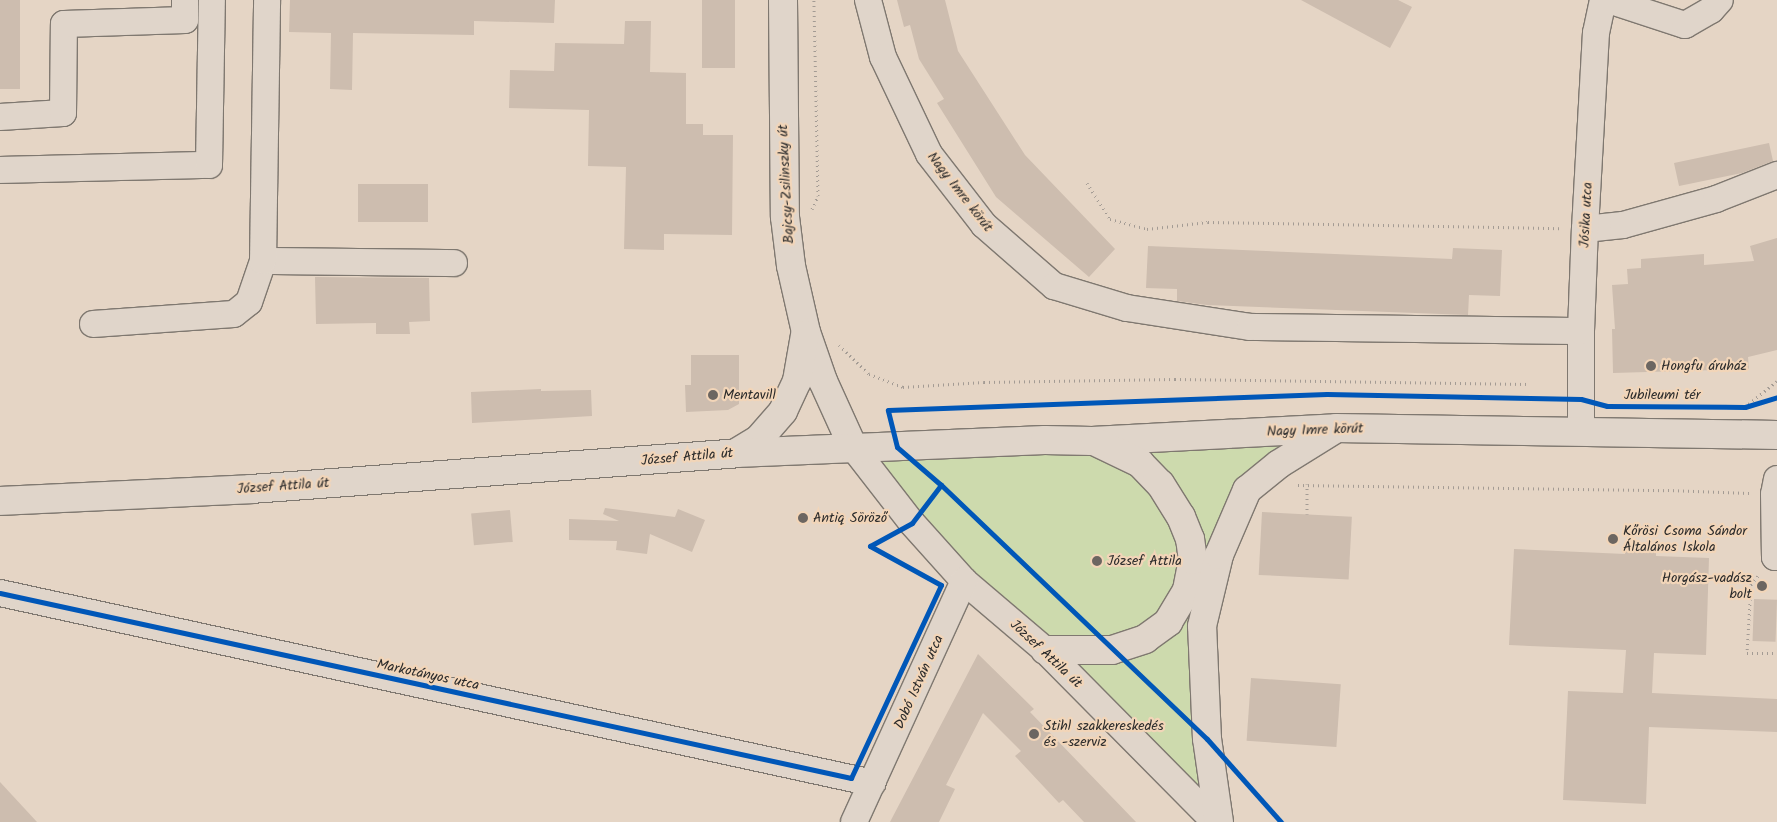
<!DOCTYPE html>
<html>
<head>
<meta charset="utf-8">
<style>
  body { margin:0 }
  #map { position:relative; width:1777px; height:822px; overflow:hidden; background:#e5d5c5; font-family:Kalam,sans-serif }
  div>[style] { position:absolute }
  .green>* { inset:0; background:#cddaad }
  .building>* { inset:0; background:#cdbdaf; transform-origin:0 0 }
  .path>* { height:3px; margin-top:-1.5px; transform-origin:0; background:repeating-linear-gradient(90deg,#a39b94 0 1px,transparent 0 5px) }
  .roads { filter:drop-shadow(1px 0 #7f7870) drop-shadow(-1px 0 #7f7870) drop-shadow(0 1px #7f7870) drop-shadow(0 -1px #7f7870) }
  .minor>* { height:26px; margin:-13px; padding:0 13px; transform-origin:13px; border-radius:13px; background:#e0d5ca }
  .major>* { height:28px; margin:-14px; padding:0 14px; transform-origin:14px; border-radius:14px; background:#e0d5ca }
  .cycleway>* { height:5px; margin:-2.5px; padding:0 2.5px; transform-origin:2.5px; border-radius:2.5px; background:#0057b8 }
  .dots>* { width:14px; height:14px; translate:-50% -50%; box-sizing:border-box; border:2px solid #f2d5b8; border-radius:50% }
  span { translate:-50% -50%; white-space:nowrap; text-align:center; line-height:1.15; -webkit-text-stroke:4.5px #f2d5b8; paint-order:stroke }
  .street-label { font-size:14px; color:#2b2b2b }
  .poi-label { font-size:14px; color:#2b2b2b }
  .left { translate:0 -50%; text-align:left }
  .right { translate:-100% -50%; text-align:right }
</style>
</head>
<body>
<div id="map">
  <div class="green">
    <i style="clip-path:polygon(1336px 428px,1247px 490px,1202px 627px,1219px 822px,1045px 650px,853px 447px)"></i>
  </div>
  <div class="building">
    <i style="left:0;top:0;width:20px;height:89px"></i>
    <i style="clip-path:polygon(290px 0,555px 0,554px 23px,474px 21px,474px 35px,353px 33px,352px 90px,330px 89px,331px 33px,289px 32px)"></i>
    <i style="left:702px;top:0;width:33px;height:68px"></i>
    <i style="clip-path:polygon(897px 0,945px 0,958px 51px,1025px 155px,1115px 249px,1089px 277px,996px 197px,937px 103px,944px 99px,919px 59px,910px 25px,904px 27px)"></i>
    <i style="clip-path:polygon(1301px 0,1398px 0,1412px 7px,1390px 48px)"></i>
    <i style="clip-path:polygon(625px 21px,651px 21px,650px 72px,686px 73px,686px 124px,703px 124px,703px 135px,733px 135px,732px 235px,664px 234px,664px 250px,624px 249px,626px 167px,588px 166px,589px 110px,509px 108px,510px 70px,554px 71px,555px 43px,624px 44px)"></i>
    <i style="clip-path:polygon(1769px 143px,1773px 161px,1742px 173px,1679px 186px,1674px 163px)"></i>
    <i style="left:358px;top:184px;width:70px;height:38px"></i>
    <i style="clip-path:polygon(1777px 238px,1777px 350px,1748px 357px,1749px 369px,1613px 373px,1612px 329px,1615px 329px,1612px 285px,1628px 284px,1627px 269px,1641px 268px,1641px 259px,1704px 254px,1704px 265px,1754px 261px,1750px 246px)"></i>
    <i style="clip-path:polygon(1148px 246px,1452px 259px,1453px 248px,1502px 250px,1500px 296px,1469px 295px,1468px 315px,1207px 305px,1177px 301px,1177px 289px,1146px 288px)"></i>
    <i style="clip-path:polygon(315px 277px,429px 278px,430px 321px,409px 322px,410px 334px,376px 334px,376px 323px,316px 324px)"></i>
    <i style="clip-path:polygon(691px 355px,739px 355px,739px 404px,728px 410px,686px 412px,685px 385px,691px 385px)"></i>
    <i style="clip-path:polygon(541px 389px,541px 391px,591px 390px,592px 416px,472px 423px,471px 392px)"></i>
    <i style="clip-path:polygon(605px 508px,675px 517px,678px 509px,705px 520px,692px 552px,650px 534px,647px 554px,616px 550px,617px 541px,569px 540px,569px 519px,619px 521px,603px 514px)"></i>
    <i style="left:510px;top:510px;width:32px;height:39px;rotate:85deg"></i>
    <i style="left:1262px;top:512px;width:90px;height:63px;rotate:3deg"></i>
    <i style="clip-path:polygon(1514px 549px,1625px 554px,1625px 549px,1656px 550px,1656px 556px,1709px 558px,1706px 655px,1654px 653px,1652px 693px,1777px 699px,1777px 732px,1649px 727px,1646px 804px,1563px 800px,1568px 691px,1623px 693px,1626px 650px,1509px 645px)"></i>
    <i style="left:1754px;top:599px;width:23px;height:42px;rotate:2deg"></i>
    <i style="clip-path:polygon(978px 654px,1034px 709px,1030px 712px,1136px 822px,1084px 822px,1063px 800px,1059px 803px,1015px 756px,1021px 751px,983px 713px,946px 785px,955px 789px,939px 822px,890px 822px)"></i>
    <i style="left:1251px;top:678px;width:90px;height:63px;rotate:4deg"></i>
    <i style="clip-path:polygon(0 782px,37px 822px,0 822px)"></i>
  </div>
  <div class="path">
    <i style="left:1087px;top:183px;width:43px;rotate:57.4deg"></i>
    <i style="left:1110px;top:219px;width:38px;rotate:15deg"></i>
    <i style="left:1147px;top:229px;width:61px;rotate:-6.5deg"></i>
    <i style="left:1208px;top:222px;width:352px;rotate:1deg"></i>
    <i style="left:812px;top:209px;width:14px;rotate:-65deg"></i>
    <i style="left:818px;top:196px;width:196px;rotate:-91.2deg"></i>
    <i style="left:839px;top:345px;width:42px;rotate:44deg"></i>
    <i style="left:869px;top:374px;width:36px;rotate:21deg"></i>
    <i style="left:903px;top:387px;width:81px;rotate:-3.5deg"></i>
    <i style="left:984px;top:382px;width:191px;rotate:-0.9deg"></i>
    <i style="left:1175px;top:379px;width:351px;rotate:0.8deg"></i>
    <i style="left:1745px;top:407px;width:41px;rotate:-39.1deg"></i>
    <i style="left:1298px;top:485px;width:370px;rotate:0.8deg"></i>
    <i style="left:1668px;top:490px;width:81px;rotate:2.1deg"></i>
    <i style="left:1307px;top:514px;width:30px;rotate:-90deg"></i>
    <i style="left:1758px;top:576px;width:11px;rotate:131deg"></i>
    <i style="left:1751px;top:584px;width:69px;rotate:93.3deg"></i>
    <i style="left:1747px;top:653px;width:30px"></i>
  </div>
  <div class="roads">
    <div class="minor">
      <i style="left:868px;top:0;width:59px;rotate:75.3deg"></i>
      <i style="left:883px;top:57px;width:107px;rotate:64.6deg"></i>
      <i style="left:929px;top:154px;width:90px;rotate:52.2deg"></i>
      <i style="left:984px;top:225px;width:93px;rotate:41.1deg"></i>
      <i style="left:1054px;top:286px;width:76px;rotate:16.8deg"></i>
      <i style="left:1127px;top:308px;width:124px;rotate:8.8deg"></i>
      <i style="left:1250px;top:327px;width:331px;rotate:0.7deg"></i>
      <i style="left:1608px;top:0;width:81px;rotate:18deg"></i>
      <i style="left:1685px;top:25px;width:30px;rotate:-30deg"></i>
      <i style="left:1711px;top:10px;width:13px;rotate:-48deg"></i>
      <i style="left:0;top:117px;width:63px;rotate:-3.6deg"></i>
      <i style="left:63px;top:113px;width:89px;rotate:-89.4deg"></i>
      <i style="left:64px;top:24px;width:121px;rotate:-1.9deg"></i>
      <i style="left:185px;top:20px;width:20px;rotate:-90deg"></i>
      <i style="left:0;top:170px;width:209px;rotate:-1.4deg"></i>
      <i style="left:209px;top:165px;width:165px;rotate:-89deg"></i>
      <i style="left:1585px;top:229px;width:38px;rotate:-6deg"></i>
      <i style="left:1623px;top:225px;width:97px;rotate:-15.6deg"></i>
      <i style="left:1716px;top:199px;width:66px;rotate:-21.5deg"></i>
      <i style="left:263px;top:261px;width:191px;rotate:0.6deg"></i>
      <i style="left:93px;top:324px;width:141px;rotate:-4.1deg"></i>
      <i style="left:234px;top:314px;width:19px;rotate:-39deg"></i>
      <i style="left:249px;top:302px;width:43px;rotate:-71.1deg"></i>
      <i style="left:263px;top:261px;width:261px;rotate:-89.1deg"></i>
      <i style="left:1581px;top:431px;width:100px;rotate:-90deg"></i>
      <i style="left:1581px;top:331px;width:102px;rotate:-87.8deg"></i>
      <i style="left:1585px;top:229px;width:196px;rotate:-86.8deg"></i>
      <i style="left:1596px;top:33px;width:34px;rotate:-78deg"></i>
      <i style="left:853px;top:447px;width:96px;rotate:52.2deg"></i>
      <i style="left:912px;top:523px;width:78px;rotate:48.1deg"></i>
      <i style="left:964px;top:581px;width:106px;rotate:40.4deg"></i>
      <i style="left:1045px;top:650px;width:242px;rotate:45.3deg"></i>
      <i style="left:1777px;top:479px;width:15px;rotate:101deg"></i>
      <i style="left:1774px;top:494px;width:63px;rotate:89.1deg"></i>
      <i style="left:1775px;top:557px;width:2px"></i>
      <i style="left:0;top:593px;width:893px;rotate:12.28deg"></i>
      <i style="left:854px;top:822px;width:265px;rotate:-65.5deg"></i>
    </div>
    <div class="major">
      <i style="left:783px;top:0;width:217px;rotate:89.5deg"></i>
      <i style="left:785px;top:217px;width:49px;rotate:83deg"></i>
      <i style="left:791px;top:266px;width:68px;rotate:77.2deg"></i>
      <i style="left:806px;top:332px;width:52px;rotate:70.9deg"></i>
      <i style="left:823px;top:381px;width:72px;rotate:65.6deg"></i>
      <i style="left:736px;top:453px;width:26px;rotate:-31deg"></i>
      <i style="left:758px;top:440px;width:38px;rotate:-49deg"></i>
      <i style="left:783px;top:411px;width:33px;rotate:-65deg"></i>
      <i style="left:797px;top:381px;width:47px;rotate:-80.1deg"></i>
      <i style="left:0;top:501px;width:251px;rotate:-2.7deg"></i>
      <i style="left:251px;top:489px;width:486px;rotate:-4.2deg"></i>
      <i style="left:736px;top:453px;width:309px;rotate:-2.4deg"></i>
      <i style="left:1045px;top:440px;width:47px;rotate:1.2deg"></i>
      <i style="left:1092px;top:441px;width:244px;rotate:-3deg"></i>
      <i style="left:1336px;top:428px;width:441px;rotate:0.9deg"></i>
      <i style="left:1045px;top:650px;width:67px"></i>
      <i style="left:1112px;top:650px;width:35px;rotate:-18deg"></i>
      <i style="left:1145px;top:639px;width:29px;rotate:-36deg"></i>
      <i style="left:1168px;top:622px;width:37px;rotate:-59deg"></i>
      <i style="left:1187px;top:590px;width:31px;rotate:-79deg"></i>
      <i style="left:1193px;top:560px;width:21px;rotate:-98deg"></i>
      <i style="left:1190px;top:539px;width:24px;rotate:-112deg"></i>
      <i style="left:1181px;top:517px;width:39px;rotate:-122deg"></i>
      <i style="left:1160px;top:484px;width:29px;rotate:-134deg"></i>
      <i style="left:1140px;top:463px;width:49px;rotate:-154.5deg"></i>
      <i style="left:1219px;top:822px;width:84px;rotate:-98.2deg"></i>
      <i style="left:1207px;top:739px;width:113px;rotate:-92.5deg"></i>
      <i style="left:1202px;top:626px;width:73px;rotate:-76.5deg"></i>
      <i style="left:1219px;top:555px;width:71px;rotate:-66.7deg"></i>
      <i style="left:1247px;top:490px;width:41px;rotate:-39.1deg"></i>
      <i style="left:1279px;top:464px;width:66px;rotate:-32deg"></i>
    </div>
  </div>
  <div class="cycleway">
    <i style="left:0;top:593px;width:871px;rotate:12.26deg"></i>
    <i style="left:851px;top:778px;width:213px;rotate:-65deg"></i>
    <i style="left:941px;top:585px;width:81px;rotate:-151.2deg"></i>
    <i style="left:870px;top:546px;width:48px;rotate:-28.7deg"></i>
    <i style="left:912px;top:523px;width:48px;rotate:-52.7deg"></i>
    <i style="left:1281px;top:822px;width:111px;rotate:-131.7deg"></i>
    <i style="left:1207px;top:739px;width:368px;rotate:-136.3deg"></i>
    <i style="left:941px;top:485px;width:58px;rotate:-139.2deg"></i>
    <i style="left:897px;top:447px;width:38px;rotate:-104deg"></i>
    <i style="left:888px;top:410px;width:439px;rotate:-2.1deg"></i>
    <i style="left:1327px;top:394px;width:254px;rotate:1.1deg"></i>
    <i style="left:1581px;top:399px;width:27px;rotate:15deg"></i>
    <i style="left:1607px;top:406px;width:138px;rotate:0.4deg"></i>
    <i style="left:1745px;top:407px;width:34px;rotate:-17deg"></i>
  </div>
  <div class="dots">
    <i style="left:1651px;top:366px;background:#6c6661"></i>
    <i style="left:713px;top:395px;background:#6c6661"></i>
    <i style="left:803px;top:518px;background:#6c6661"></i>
    <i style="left:1613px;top:539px;background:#6c6661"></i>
    <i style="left:1097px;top:561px;background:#6c6661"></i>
    <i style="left:1762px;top:586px;background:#6c6661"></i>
    <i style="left:1034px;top:734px;background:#6c6661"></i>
  </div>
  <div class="street-label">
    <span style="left:786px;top:184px;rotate:-93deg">Bajcsy-Zsilinszky út</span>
    <span style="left:960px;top:192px;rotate:52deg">Nagy Imre körút</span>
    <span style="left:1586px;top:215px;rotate:-87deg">Jósika utca</span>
    <span style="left:1662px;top:395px">Jubileumi tér</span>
    <span style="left:1315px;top:430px;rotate:-2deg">Nagy Imre körút</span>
    <span style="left:687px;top:457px;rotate:-5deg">József Attila út</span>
    <span style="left:283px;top:486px;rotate:-4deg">József Attila út</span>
    <span style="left:1046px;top:654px;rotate:43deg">József Attila út</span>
    <span style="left:428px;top:675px;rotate:12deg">Markotányos utca</span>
    <span style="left:919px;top:682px;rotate:-66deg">Dobó István utca</span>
  </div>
  <div class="poi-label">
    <span class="left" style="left:1661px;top:366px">Hongfu áruház</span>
    <span class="left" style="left:723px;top:395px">Mentavill</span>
    <span class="left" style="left:813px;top:518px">Antiq Söröző</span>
    <span class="left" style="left:1623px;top:539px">Kőrösi Csoma Sándor<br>Általános Iskola</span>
    <span class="left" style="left:1107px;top:561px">József Attila</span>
    <span class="right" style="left:1752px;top:586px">Horgász-vadász<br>bolt</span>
    <span class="left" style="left:1044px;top:734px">Stihl szakkereskedés<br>és -szerviz</span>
  </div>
</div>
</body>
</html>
